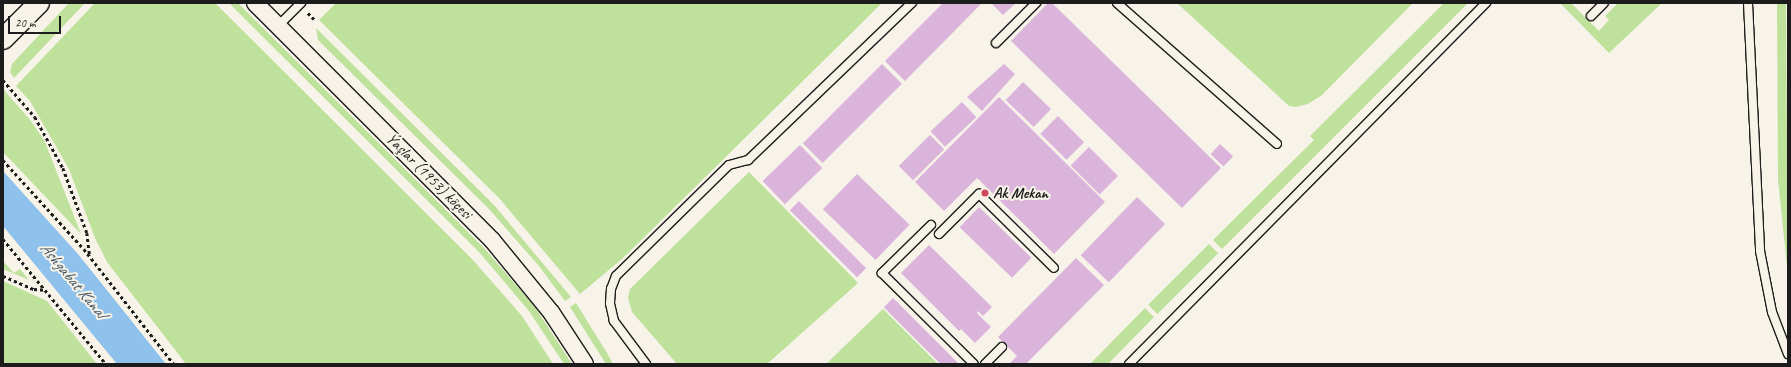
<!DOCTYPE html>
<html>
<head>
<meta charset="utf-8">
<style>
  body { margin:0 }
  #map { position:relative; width:1791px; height:367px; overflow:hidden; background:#f7f3e8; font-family:Caveat,sans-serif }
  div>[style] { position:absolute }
  .green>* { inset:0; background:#bee19b; transform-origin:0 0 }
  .water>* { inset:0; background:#8ec1eb }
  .building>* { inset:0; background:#dbb4dc; transform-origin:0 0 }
  .path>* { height:2.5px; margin-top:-1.25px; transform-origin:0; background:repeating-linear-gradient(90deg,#1c1c1c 0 3px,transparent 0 6px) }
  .roads { filter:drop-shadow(1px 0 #1c1c1c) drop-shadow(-1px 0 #1c1c1c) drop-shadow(0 1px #1c1c1c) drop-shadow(0 -1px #1c1c1c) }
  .service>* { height:8px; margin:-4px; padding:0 4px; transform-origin:4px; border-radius:4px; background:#f7f3e8 }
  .minor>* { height:16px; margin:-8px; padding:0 8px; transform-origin:8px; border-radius:8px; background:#f7f3e8 }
  .tertiary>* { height:20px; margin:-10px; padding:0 10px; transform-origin:10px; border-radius:10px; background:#f7f3e8 }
  .dots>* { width:11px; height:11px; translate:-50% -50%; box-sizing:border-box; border:2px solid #f7f3e8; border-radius:50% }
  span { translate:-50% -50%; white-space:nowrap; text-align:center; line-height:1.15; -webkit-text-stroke:4px #f7f3e8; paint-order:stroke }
  .street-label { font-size:16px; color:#1c1c1c }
  .poi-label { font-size:16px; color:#1c1c1c; font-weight:700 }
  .left { translate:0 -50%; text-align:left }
  .water-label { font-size:17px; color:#445664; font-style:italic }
  .frame { position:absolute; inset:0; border:4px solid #1c1c1c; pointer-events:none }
  .scale { position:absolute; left:8px; top:16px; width:53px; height:18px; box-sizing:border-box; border:2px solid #1c1c1c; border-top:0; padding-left:5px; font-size:12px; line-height:14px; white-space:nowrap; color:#1c1c1c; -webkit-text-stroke:3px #f7f3e8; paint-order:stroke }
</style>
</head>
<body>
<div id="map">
  <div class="green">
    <i style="clip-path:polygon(69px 3px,85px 3px,14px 78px,10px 72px,12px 64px)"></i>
    <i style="clip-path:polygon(95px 3px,215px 3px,472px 259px,522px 316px,553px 364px,186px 364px,107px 262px,95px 238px,69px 169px,30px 101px,16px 86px)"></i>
    <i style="clip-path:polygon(229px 3px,238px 3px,484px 248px,535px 307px,572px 364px,564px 364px,529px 311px,479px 252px)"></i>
    <i style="clip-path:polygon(336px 3px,882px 3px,622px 259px,580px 294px,499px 198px,319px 20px)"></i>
    <i style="clip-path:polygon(1177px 3px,1413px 3px,1322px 95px,1308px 104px,1295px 107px,1289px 106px)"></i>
    <i style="clip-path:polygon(1444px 3px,1468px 3px,1222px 249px,1213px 240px,1314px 140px,1310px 136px)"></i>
    <i style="clip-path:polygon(1560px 3px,1571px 3px,1599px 31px,1609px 20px,1605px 16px,1618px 3px,1662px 3px,1609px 53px)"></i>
    <i style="clip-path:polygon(1777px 3px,1786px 3px,1788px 275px,1778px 180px)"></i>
    <i style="clip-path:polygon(316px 28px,494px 205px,571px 297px,565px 301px,539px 266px,489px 209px,318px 40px)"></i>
    <i style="clip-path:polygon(3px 89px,31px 121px,45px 142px,81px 234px,3px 152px)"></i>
    <i style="clip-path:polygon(749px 172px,858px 283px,767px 364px,677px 364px,632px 312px,628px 298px,630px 289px)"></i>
    <i style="left:1209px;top:244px;width:13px;height:86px;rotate:45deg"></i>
    <i style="clip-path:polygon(3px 261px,14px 273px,20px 269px,29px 280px,3px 269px)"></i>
    <i style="clip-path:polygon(3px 281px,47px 301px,97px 364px,3px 364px)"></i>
    <i style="clip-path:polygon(576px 303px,607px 353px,613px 364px,606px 364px,570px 307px)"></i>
    <i style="clip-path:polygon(1145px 308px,1154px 317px,1108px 364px,1090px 364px)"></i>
    <i style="clip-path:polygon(883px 309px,938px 364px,826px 364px)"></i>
  </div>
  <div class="water">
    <i style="clip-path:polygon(3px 171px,78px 254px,166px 364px,117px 364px,3px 226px)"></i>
  </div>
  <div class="building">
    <i style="clip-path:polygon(943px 3px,981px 4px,905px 81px,885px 61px)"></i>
    <i style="clip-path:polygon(991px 3px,1016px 3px,1003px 15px)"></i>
    <i style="clip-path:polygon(1048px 3px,1052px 3px,1221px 168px,1182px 208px,1011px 41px)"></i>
    <i style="left:882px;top:64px;width:28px;height:112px;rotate:45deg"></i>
    <i style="clip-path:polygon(1004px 64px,1015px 74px,982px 111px,967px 97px)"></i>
    <i style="left:1023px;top:82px;width:39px;height:25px;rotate:44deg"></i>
    <i style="clip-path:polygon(999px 97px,1105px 202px,1054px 254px,977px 178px,944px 211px,915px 182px)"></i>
    <i style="left:962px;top:102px;width:21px;height:43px;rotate:47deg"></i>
    <i style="left:1058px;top:116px;width:37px;height:25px;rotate:45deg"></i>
    <i style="left:930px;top:135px;width:20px;height:44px;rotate:45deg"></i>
    <i style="left:1220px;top:144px;width:18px;height:14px;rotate:43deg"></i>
    <i style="left:800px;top:145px;width:32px;height:52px;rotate:46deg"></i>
    <i style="left:1089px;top:147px;width:41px;height:26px;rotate:45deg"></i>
    <i style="left:857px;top:174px;width:73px;height:49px;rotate:44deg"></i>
    <i style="left:1137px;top:197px;width:39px;height:81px;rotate:44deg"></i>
    <i style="left:799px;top:201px;width:95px;height:13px;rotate:45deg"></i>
    <i style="left:979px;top:207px;width:73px;height:28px;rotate:44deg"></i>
    <i style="clip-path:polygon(929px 245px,992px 307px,983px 316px,978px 311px,977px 313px,991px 327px,975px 343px,961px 329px,959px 331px,901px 273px)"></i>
    <i style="clip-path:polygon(1076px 258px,1104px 285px,1026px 364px,1009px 364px,1017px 356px,998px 337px)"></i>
    <i style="left:893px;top:298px;width:93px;height:13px;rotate:45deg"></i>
  </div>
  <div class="path">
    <i style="left:308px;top:13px;width:11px;rotate:45deg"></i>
    <i style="left:3px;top:80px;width:49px;rotate:49.1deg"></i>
    <i style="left:35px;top:117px;width:58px;rotate:61.2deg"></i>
    <i style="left:63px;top:168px;width:69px;rotate:69.7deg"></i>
    <i style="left:87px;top:233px;width:23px;rotate:83deg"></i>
    <i style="left:3px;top:160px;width:120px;rotate:47.7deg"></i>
    <i style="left:84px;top:249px;width:146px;rotate:52deg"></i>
    <i style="left:3px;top:239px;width:162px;rotate:50.5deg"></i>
    <i style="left:3px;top:276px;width:34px;rotate:23deg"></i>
    <i style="left:34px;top:289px;width:12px;rotate:5deg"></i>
  </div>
  <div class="roads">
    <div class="service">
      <i style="left:1117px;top:3px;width:213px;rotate:41.4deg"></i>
      <i style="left:1748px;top:3px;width:248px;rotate:87.2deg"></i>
      <i style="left:1760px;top:251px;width:62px;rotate:78.9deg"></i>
      <i style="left:1772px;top:312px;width:45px;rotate:69.1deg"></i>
      <i style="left:1591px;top:16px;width:18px;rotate:-45deg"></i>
      <i style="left:278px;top:26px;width:33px;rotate:-45deg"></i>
      <i style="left:996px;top:43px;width:57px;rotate:-45deg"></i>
      <i style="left:931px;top:225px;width:69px;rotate:135.6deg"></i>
      <i style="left:882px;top:273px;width:129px;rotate:44.7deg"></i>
      <i style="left:939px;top:234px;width:57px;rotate:-45deg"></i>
      <i style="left:979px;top:194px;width:105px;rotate:44.6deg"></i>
      <i style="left:646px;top:364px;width:54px;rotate:-126.7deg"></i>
      <i style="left:614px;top:321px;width:18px;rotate:-103deg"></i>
      <i style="left:610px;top:303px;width:14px;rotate:-86deg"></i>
      <i style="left:611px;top:289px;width:14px;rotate:-69deg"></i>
      <i style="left:616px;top:276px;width:158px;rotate:-44.5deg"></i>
      <i style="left:729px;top:165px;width:20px;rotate:-15deg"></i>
      <i style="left:748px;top:160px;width:227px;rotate:-43.8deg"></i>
      <i style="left:985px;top:364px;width:24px;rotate:-45deg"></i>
      <i style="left:1129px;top:364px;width:508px;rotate:-45.32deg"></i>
    </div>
    <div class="minor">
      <i style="left:255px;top:3px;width:335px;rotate:45deg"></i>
      <i style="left:492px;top:240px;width:93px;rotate:50.7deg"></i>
      <i style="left:551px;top:312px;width:62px;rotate:56.8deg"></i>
    </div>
    <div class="tertiary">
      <i style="left:3px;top:39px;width:51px;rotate:-45deg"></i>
    </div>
  </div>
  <div class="dots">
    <i style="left:985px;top:193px;background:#d1495b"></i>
  </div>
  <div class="street-label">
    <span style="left:429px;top:176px;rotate:45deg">Ýaşlar (1953) köçesi</span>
  </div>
  <div class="poi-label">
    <span class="left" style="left:993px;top:193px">Ak Mekan</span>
  </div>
  <div class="water-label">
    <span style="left:73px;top:280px;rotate:50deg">Ashgabat Kanal</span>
  </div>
  <div class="frame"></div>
  <div class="scale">20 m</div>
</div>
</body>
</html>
